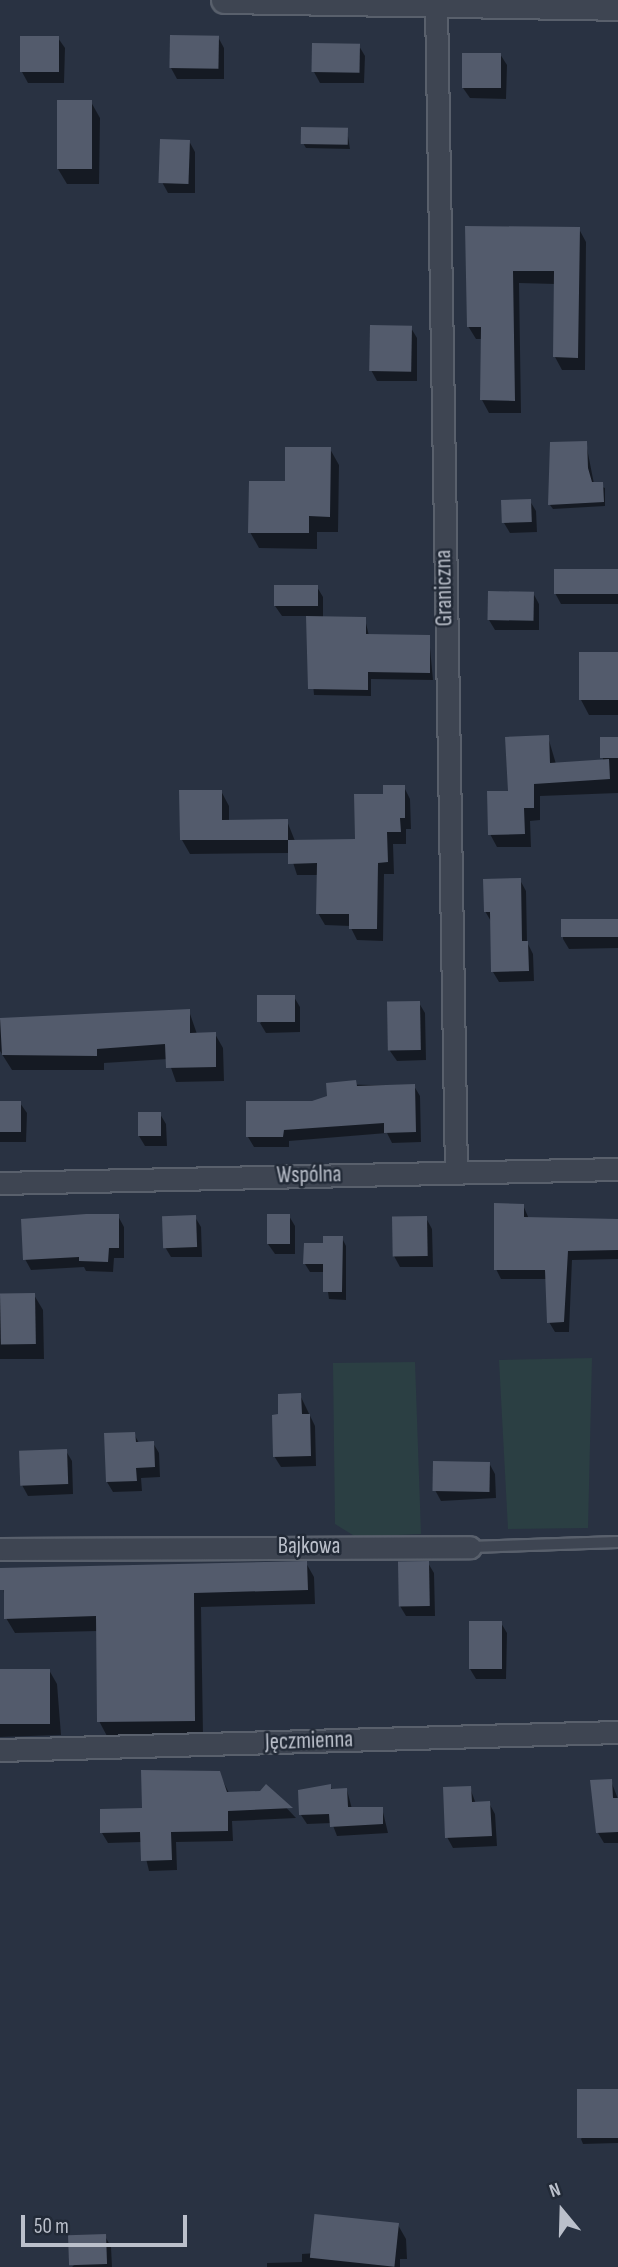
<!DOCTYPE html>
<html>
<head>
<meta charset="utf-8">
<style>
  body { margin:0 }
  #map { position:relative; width:618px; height:2267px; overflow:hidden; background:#293242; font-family:"Sofia Sans Condensed",sans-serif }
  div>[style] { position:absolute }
  .green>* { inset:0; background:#2b3f43 }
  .shadow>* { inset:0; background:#0007 }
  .building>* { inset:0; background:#535b6c; transform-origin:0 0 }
  .roads { filter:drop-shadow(2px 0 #59606c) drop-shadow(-2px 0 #59606c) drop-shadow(0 2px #59606c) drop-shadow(0 -2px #59606c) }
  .service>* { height:10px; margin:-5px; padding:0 5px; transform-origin:5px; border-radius:5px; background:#3e4552 }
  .minor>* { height:21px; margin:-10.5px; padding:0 10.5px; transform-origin:10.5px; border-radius:10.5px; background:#3e4552 }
  .tertiary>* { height:26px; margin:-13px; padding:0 13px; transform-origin:13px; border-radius:13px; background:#3e4552 }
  span { translate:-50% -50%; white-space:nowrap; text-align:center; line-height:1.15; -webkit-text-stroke:5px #222a37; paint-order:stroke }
  .street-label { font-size:23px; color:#bbc0cb }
  .north { position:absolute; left:527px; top:2176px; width:70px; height:70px; -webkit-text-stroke:5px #222a37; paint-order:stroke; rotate:341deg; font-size:19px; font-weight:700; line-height:28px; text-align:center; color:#bbc0cb }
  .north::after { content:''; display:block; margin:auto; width:24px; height:32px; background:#bbc0cb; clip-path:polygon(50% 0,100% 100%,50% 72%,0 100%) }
  .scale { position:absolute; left:21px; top:2215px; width:166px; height:32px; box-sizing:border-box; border:4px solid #bbc0cb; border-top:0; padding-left:9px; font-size:21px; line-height:24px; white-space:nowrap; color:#bbc0cb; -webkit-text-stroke:5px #222a37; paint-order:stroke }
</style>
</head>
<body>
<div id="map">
  <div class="green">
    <i style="clip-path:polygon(592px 1358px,588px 1528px,508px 1529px,499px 1360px)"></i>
    <i style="clip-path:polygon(415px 1362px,421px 1534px,356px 1537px,335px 1524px,333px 1363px)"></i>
  </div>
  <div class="shadow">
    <i style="clip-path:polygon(218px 37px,224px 48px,224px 79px,177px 79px,171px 68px)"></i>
    <i style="clip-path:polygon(58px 38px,65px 48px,64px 83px,28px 83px,22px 72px)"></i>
    <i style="clip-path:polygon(359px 46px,365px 56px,364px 83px,320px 83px,314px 72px)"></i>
    <i style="clip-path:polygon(500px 54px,507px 65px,506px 99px,470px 98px,463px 88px)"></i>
    <i style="clip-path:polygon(91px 102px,100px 118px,99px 184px,67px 184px,58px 169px)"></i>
    <i style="clip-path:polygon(347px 130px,350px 149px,306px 148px,303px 143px)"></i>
    <i style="clip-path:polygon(189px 141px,195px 152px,195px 193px,168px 193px,162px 182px)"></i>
    <i style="clip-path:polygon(467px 228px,579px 229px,586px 242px,585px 370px,562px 370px,555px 357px,555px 284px,519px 283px,521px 413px,489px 413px,482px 400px,482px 339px,476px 339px,468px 326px)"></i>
    <i style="clip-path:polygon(411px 328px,417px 338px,417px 381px,377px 381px,371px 370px)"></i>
    <i style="clip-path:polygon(586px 443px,594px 484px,605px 488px,605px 506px,553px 509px,550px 505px)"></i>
    <i style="clip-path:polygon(330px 449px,339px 465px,338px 532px,317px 532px,317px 549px,259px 548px,250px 532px,286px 483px)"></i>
    <i style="clip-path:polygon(530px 501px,536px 511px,537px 532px,510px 533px,504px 523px)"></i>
    <i style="clip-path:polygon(618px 571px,618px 604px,561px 604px,555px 593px)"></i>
    <i style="clip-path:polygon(317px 587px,323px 597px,323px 618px,365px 619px,369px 636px,429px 637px,433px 680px,371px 679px,371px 696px,314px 695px,307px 616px,282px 616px,275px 606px)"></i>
    <i style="clip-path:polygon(533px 593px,539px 604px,539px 630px,495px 630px,489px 620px)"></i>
    <i style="clip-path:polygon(618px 654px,618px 715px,589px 715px,581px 700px)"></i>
    <i style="clip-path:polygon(548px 737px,556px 764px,603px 761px,602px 740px,618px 739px,618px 793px,540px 796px,540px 820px,530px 821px,531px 847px,497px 847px,490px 834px,510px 792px)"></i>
    <i style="clip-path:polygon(404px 787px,410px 799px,411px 829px,406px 829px,406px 844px,393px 844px,394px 874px,384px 874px,383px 941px,357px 940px,350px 926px,325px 925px,318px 913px,319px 875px,297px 875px,290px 853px,190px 854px,182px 840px,221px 791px,229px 806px,229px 822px,287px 821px,295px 841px,357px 840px,385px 796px)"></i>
    <i style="clip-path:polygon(520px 880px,526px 891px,527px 942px,533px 954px,534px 981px,499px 982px,493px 972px,492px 923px,485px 911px)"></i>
    <i style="clip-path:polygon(618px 921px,618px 948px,569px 949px,563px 939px,563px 923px)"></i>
    <i style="clip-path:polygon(294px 997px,300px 1007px,300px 1032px,266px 1033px,260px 1023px)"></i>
    <i style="clip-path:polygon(419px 1003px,425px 1013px,426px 1060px,397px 1061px,390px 1051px)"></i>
    <i style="clip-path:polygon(189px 1011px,197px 1034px,215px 1034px,223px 1048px,224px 1081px,176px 1082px,168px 1059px,104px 1063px,104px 1070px,12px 1070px,0 1051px,0 1020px)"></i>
    <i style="clip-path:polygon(328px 1084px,414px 1086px,420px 1096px,421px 1142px,392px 1143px,387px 1133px,289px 1141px,289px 1147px,254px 1147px,248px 1137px,329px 1098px)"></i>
    <i style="clip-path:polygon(0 1103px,20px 1103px,27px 1113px,26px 1142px,0 1142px)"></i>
    <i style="clip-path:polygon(160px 1114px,166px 1124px,167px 1146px,145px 1146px,139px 1136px)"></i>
    <i style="clip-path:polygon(523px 1205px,529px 1219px,618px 1220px,618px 1259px,572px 1260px,569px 1332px,555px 1332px,549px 1322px,547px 1279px,501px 1279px,496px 1269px)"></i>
    <i style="clip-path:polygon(118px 1216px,124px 1227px,124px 1258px,114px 1258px,113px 1272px,86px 1271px,84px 1267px,31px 1270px,25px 1259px)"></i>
    <i style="clip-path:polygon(289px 1216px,295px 1226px,295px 1254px,275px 1254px,268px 1244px)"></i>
    <i style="clip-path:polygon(195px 1217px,201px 1227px,202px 1257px,171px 1257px,165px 1247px)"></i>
    <i style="clip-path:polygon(426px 1218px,432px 1229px,433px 1267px,400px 1267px,394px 1256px)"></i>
    <i style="clip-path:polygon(342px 1238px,346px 1246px,346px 1300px,329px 1299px,325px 1272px,310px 1272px,305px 1264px,325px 1245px)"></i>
    <i style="clip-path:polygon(0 1295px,34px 1295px,43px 1310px,44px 1359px,0 1359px)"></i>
    <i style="clip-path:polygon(300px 1395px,315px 1426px,316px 1466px,281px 1467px,274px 1456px,280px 1416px)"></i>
    <i style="clip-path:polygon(134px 1434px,139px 1443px,153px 1443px,159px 1453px,160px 1477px,141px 1478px,142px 1491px,113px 1492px,107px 1482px)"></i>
    <i style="clip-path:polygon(66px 1451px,72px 1461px,73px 1494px,28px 1496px,22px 1485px)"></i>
    <i style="clip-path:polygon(489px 1463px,495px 1474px,496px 1498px,441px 1501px,435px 1490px)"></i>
    <i style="clip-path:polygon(306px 1563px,314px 1577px,315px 1604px,201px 1607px,203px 1735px,107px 1736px,99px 1721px,98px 1631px,15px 1633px,6px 1618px,2px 1569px)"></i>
    <i style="clip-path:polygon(428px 1563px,434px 1573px,435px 1616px,406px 1616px,400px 1606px)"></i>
    <i style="clip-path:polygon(501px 1623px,507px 1633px,506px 1679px,476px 1679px,470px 1669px)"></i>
    <i style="clip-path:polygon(49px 1670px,57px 1684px,61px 1735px,0 1737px,0 1671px)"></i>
    <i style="clip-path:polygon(219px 1773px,229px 1793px,261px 1792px,266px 1786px,296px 1818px,232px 1821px,233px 1841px,176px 1842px,177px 1870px,149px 1871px,142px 1842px,108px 1843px,102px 1833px)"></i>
    <i style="clip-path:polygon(611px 1781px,618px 1799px,618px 1843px,604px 1843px,598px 1833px)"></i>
    <i style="clip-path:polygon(330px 1786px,333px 1791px,347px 1790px,352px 1809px,382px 1808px,388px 1833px,337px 1836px,332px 1823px,307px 1824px,301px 1815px)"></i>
    <i style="clip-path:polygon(470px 1788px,476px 1804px,489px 1803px,495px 1814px,497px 1846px,453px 1848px,447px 1837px)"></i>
    <i style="clip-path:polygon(618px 2091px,618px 2143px,583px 2144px,581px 2139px)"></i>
    <i style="clip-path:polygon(398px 2225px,406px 2239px,407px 2259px,400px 2259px,400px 2267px,267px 2267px,267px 2263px,302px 2262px,302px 2254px,316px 2253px)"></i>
    <i style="clip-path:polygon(105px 2236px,111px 2247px,112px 2267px,72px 2267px)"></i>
  </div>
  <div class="building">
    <i style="left:170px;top:35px;width:49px;height:33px;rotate:1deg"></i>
    <i style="left:20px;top:36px;width:39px;height:36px"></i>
    <i style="left:312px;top:43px;width:48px;height:29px;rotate:1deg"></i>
    <i style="left:462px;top:53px;width:39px;height:35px"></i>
    <i style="left:57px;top:100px;width:35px;height:69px"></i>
    <i style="left:301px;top:127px;width:47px;height:17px;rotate:1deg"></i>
    <i style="left:160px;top:139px;width:30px;height:44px;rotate:2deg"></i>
    <i style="clip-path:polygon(465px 226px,580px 227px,578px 358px,553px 357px,554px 271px,513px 271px,515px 401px,480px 400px,481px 327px,467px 327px)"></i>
    <i style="left:370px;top:325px;width:42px;height:46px;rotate:1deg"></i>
    <i style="clip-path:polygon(587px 441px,588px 468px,592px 482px,603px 482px,604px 502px,548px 505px,550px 442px)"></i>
    <i style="clip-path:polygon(285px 447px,331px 447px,330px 517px,309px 516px,309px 533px,248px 533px,249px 481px,285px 481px)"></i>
    <i style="left:531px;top:499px;width:23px;height:30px;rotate:88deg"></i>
    <i style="left:554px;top:569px;width:64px;height:25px"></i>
    <i style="left:274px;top:585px;width:44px;height:21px"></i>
    <i style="left:488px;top:591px;width:46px;height:29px;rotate:1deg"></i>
    <i style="clip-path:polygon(306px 616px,366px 617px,366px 634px,430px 635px,430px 673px,368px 672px,368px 690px,308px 689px)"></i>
    <i style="left:618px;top:652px;width:48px;height:39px;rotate:90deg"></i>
    <i style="clip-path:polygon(549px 735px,550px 763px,609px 759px,610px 779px,534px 784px,534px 808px,524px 808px,525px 834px,488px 835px,487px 791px,508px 791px,505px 737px)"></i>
    <i style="left:618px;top:737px;width:21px;height:18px;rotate:90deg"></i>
    <i style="clip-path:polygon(383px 785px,405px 785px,405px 818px,400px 818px,401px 832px,387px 832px,388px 862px,378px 863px,377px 929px,349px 929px,349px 914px,316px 914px,317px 863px,288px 864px,288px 840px,355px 839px,354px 794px,383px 794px)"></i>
    <i style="clip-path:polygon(179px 790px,222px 790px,222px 820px,288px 819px,288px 840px,180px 840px)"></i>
    <i style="clip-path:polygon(521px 878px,522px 941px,528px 941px,529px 971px,491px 972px,490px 912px,484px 912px,483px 879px)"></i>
    <i style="left:618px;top:919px;width:18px;height:57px;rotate:90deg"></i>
    <i style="left:295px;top:995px;width:27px;height:38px;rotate:90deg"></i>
    <i style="left:420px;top:1001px;width:49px;height:33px;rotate:89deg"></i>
    <i style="clip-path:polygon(190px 1009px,190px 1033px,216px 1032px,216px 1067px,166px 1068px,165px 1044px,97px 1049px,97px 1056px,2px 1055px,0 1018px)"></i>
    <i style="clip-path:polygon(356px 1080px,357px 1086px,415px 1084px,416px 1132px,384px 1133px,384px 1123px,284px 1130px,283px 1137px,246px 1137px,246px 1101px,312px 1101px,327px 1096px,326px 1083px)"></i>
    <i style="left:0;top:1101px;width:21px;height:31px"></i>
    <i style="left:138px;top:1112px;width:23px;height:24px"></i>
    <i style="clip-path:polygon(494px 1203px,524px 1204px,524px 1217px,618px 1219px,618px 1250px,568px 1251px,564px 1322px,547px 1323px,545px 1270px,494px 1270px)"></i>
    <i style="clip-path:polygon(86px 1214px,119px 1214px,119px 1248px,109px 1248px,108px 1262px,79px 1261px,79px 1257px,23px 1260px,21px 1219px)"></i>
    <i style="left:267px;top:1214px;width:23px;height:30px"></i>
    <i style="left:196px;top:1215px;width:32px;height:34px;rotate:88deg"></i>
    <i style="left:427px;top:1216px;width:40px;height:35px;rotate:89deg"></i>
    <i style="clip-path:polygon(323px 1236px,343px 1236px,342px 1292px,323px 1292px,323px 1264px,303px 1264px,304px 1243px,323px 1243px)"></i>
    <i style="left:35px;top:1293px;width:51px;height:35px;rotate:89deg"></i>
    <i style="clip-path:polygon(301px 1393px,302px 1414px,310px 1414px,311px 1456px,273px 1457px,272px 1415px,278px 1414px,278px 1394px)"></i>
    <i style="clip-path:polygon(135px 1432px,136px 1442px,154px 1441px,155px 1467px,136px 1468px,137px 1481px,106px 1482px,104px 1433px)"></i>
    <i style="left:67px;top:1449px;width:35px;height:48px;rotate:88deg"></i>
    <i style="left:433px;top:1461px;width:57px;height:30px;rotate:1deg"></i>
    <i style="clip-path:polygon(307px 1561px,308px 1590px,194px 1593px,195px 1721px,97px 1722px,96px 1616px,4px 1619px,4px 1590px,0 1590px,0 1568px)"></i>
    <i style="left:429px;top:1561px;width:45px;height:31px;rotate:89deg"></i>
    <i style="left:469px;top:1621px;width:33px;height:48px"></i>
    <i style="left:0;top:1669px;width:50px;height:55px"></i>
    <i style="clip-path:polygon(141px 1770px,220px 1771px,227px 1792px,260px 1791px,266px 1784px,293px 1808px,228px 1811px,228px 1831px,171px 1832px,172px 1860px,141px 1861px,140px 1832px,100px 1833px,100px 1809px,142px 1808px)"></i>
    <i style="clip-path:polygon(612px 1779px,613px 1798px,618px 1798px,618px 1832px,596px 1833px,590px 1780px)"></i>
    <i style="clip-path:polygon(331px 1784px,331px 1789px,347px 1788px,348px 1807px,383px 1807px,383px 1824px,330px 1827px,329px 1814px,299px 1815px,298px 1790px)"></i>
    <i style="clip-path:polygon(471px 1786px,472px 1802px,490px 1801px,492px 1836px,445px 1838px,443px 1787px)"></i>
    <i style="left:618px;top:2089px;width:49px;height:41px;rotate:90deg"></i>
    <i style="left:399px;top:2223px;width:44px;height:85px;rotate:96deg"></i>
    <i style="left:106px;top:2234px;width:30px;height:38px;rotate:88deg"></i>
  </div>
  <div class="roads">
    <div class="service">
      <i style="left:470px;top:1547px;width:148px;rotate:-1.9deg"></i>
    </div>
    <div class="minor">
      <i style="left:436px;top:4px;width:1168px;rotate:89.02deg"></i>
      <i style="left:0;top:1183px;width:618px;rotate:-1.3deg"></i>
      <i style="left:0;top:1549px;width:470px;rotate:-0.2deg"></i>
      <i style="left:0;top:1750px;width:618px;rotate:-1.67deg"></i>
    </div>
    <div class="tertiary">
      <i style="left:225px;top:0;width:393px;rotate:1deg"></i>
    </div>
  </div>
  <div class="street-label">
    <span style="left:444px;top:588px;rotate:-91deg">Graniczna</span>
    <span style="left:309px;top:1175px;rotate:-1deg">Wspólna</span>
    <span style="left:309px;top:1546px">Bajkowa</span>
    <span style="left:309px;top:1741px;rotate:-2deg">Jęczmienna</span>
  </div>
  <div class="north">N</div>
  <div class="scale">50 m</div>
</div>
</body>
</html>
